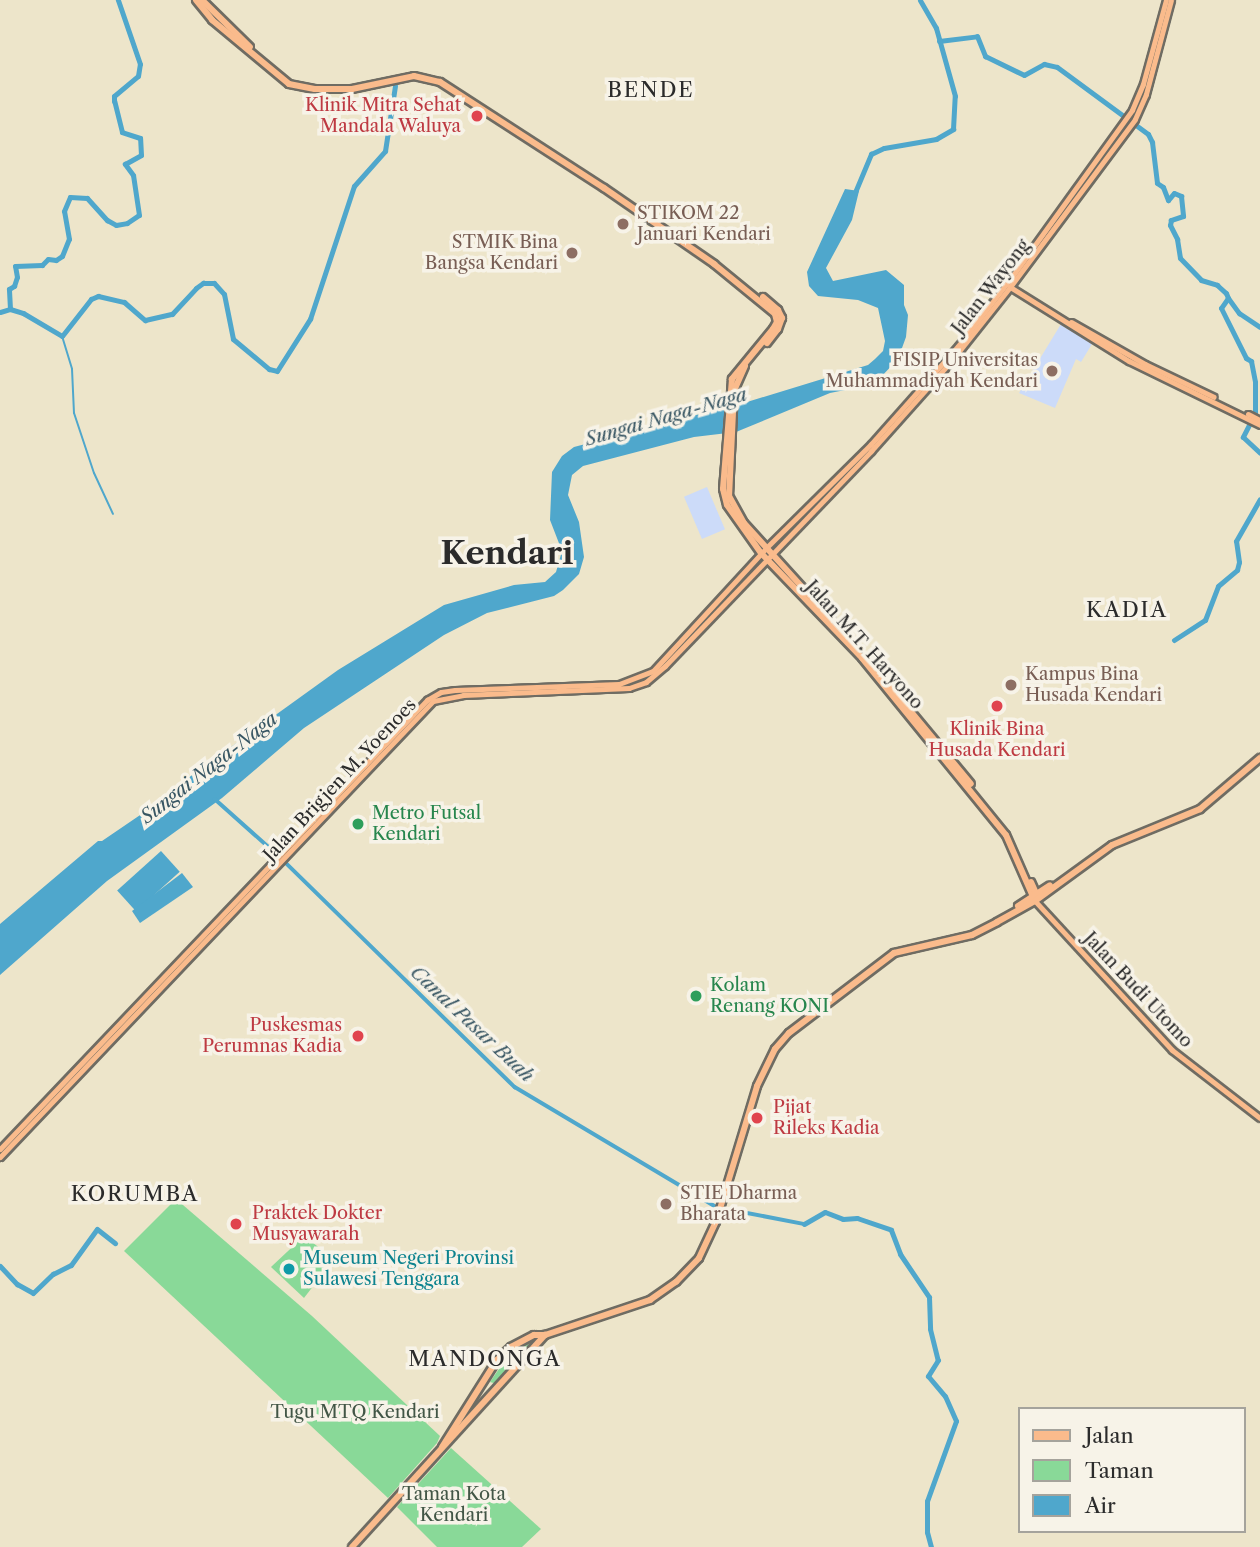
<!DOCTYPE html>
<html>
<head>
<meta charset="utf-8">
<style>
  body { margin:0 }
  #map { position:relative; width:1260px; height:1547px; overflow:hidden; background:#ede5ca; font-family:"Libre Caslon Text",serif }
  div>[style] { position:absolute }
  .built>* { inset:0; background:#ccdbf9; transform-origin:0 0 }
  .green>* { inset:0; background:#89d998 }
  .water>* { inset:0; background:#4fa7cc; transform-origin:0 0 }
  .stream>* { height:2px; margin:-1px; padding:0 1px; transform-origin:1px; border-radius:1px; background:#4fa7cc }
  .canal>* { height:3.5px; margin:-1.75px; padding:0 1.75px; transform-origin:1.75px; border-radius:1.75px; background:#4fa7cc }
  .river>* { height:5px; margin:-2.5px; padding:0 2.5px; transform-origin:2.5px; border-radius:2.5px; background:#4fa7cc }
  .roads { filter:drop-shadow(2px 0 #6f6c63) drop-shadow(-2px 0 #6f6c63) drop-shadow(0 2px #6f6c63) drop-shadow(0 -2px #6f6c63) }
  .major>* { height:5px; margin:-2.5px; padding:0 2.5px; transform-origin:2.5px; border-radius:2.5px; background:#fabb8c }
  .highway>* { height:6px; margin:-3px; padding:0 3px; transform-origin:3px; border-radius:3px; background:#fabb8c }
  .dots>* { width:19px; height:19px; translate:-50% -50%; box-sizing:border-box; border:4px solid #f7f3e8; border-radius:50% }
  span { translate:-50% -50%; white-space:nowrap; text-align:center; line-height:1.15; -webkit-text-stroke:7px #f7f3e8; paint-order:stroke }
  .health-label { font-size:18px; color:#be3a42 }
  .right { translate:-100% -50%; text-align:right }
  .left { translate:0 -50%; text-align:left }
  .education-label { font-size:18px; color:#785e54 }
  .street-label { font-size:18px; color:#2b2b2b }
  .leisure-label { font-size:18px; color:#27864d }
  .culture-label { font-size:18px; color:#0d838f }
  .park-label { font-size:18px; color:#425646 }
  .water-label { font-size:19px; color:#385663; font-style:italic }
  .quarter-label { font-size:21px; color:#2b2b2b; letter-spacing:2px }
  .town-label { font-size:32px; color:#2b2b2b; font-weight:700 }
  .legend { position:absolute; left:1018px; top:1407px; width:228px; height:126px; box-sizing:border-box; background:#f7f3e8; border:2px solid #a5a39c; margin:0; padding:9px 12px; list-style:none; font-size:21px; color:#2b2b2b }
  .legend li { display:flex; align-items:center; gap:14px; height:35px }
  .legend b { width:35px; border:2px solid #a5a39c }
</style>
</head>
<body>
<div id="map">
  <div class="built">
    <i style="clip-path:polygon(1061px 324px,1092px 344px,1081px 362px,1076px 359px,1055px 408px,1019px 393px)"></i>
    <i style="left:707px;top:487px;width:46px;height:25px;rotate:67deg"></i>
  </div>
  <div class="green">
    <i style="clip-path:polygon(176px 1199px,312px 1316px,440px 1436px,437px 1443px,388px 1498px,124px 1251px)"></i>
    <i style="clip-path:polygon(304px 1236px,334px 1259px,304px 1298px,271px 1267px)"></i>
    <i style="clip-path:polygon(534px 1339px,497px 1384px,490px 1382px,507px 1357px)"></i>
    <i style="clip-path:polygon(451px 1448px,541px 1529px,522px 1547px,437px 1547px,397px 1507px)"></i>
  </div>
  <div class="water">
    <i style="clip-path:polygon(845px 189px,859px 191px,852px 220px,826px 268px,833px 281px,886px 270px,904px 285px,904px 305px,908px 315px,906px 337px,898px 359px,880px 378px,865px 386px,830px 393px,736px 432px,694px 437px,583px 466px,572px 475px,568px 495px,579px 522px,584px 557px,579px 574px,563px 590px,554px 596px,487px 613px,444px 635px,304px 728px,222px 798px,107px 881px,0 975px,0 924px,98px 841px,102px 841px,171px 794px,177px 786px,338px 670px,444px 605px,514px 585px,545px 582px,556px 572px,562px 551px,550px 520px,552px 472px,562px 456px,574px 447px,715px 410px,723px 401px,747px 402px,868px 365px,875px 359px,883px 351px,885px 341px,878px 308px,858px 300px,818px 296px,809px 286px,807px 272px)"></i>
    <i style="left:161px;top:851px;width:28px;height:59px;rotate:48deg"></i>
    <i style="clip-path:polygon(182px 873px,193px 887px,140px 923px,132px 911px)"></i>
  </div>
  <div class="stream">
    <i style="left:62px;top:336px;width:34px;rotate:73deg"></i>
    <i style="left:72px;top:369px;width:44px;rotate:87.4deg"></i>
    <i style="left:74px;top:413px;width:63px;rotate:71.6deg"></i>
    <i style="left:94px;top:473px;width:45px;rotate:65.1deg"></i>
  </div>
  <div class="canal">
    <i style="left:215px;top:799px;width:90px;rotate:41.8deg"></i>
    <i style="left:282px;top:859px;width:326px;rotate:44.4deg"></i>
    <i style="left:515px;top:1087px;width:234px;rotate:30.8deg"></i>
    <i style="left:716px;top:1207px;width:90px;rotate:10.9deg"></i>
  </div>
  <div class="river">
    <i style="left:939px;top:41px;width:38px;rotate:-7deg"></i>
    <i style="left:977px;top:36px;width:22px;rotate:68deg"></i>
    <i style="left:985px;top:56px;width:43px;rotate:26deg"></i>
    <i style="left:1024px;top:75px;width:23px;rotate:-29deg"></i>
    <i style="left:1044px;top:64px;width:13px;rotate:13deg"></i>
    <i style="left:1057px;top:67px;width:113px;rotate:36.4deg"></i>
    <i style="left:1148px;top:134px;width:9px;rotate:63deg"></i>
    <i style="left:1152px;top:142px;width:41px;rotate:83deg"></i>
    <i style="left:1157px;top:183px;width:7px;rotate:34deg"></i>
    <i style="left:1163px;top:187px;width:14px;rotate:69deg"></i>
    <i style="left:1168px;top:200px;width:9px;rotate:-49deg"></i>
    <i style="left:1174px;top:193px;width:8px;rotate:23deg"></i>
    <i style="left:1181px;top:196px;width:20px;rotate:84deg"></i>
    <i style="left:1183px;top:216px;width:13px;rotate:162deg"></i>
    <i style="left:1171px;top:220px;width:5px;rotate:101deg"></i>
    <i style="left:1170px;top:225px;width:16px;rotate:63deg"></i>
    <i style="left:1177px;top:239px;width:19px;rotate:81deg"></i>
    <i style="left:1180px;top:258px;width:30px;rotate:46deg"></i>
    <i style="left:1201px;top:280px;width:17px;rotate:17deg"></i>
    <i style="left:1217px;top:285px;width:12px;rotate:42deg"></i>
    <i style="left:1226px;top:293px;width:5px;rotate:68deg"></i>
    <i style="left:1228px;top:298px;width:12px;rotate:125deg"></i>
    <i style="left:1221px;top:308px;width:56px;rotate:63.4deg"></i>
    <i style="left:1246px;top:358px;width:6px;rotate:31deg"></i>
    <i style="left:1251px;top:361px;width:21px;rotate:79deg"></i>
    <i style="left:1255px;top:382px;width:31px;rotate:90deg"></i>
    <i style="left:1255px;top:413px;width:27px;rotate:117deg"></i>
    <i style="left:1243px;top:437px;width:23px;rotate:43deg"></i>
    <i style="left:853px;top:197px;width:47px;rotate:-67.3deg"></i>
    <i style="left:871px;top:154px;width:14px;rotate:-25deg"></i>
    <i style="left:884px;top:148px;width:53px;rotate:-9.8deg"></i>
    <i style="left:936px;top:139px;width:20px;rotate:-30deg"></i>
    <i style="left:953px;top:129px;width:33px;rotate:-87deg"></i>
    <i style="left:955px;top:96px;width:71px;rotate:-105.6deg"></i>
    <i style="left:936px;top:28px;width:32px;rotate:-120deg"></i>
    <i style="left:1228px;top:298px;width:19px;rotate:54deg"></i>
    <i style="left:1239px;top:313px;width:25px;rotate:34deg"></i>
    <i style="left:10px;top:309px;width:20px;rotate:-93deg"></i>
    <i style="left:9px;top:289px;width:6px;rotate:-31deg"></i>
    <i style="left:14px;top:286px;width:9px;rotate:-72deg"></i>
    <i style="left:17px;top:277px;width:11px;rotate:-100deg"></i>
    <i style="left:15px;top:266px;width:27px;rotate:-2deg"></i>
    <i style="left:42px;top:265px;width:8px;rotate:-45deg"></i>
    <i style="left:48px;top:259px;width:8px;rotate:7deg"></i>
    <i style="left:56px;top:260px;width:7px;rotate:-34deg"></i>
    <i style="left:62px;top:256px;width:18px;rotate:-68deg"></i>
    <i style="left:69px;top:239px;width:28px;rotate:-100deg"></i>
    <i style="left:64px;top:211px;width:15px;rotate:-67deg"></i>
    <i style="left:70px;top:197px;width:17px;rotate:3deg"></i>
    <i style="left:87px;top:198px;width:30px;rotate:48deg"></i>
    <i style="left:107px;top:220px;width:10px;rotate:29deg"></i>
    <i style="left:116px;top:225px;width:11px;rotate:-10deg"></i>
    <i style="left:127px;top:223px;width:14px;rotate:-34deg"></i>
    <i style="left:139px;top:215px;width:40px;rotate:-98.5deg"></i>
    <i style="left:133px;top:175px;width:14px;rotate:-126deg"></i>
    <i style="left:125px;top:164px;width:18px;rotate:-29deg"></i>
    <i style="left:141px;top:155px;width:17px;rotate:-93deg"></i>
    <i style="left:140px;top:138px;width:19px;rotate:-162deg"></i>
    <i style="left:122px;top:132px;width:32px;rotate:-104deg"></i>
    <i style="left:114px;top:101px;width:5px;rotate:-90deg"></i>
    <i style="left:114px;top:96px;width:31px;rotate:-40deg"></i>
    <i style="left:138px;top:76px;width:12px;rotate:-81deg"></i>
    <i style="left:140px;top:64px;width:68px;rotate:-109deg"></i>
    <i style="left:0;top:312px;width:10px;rotate:-17deg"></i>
    <i style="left:10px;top:309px;width:14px;rotate:17deg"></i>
    <i style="left:23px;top:313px;width:45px;rotate:30.5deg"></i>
    <i style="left:62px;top:336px;width:47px;rotate:-51.9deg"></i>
    <i style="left:91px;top:299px;width:8px;rotate:-23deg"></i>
    <i style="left:98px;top:296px;width:27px;rotate:13deg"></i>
    <i style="left:124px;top:302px;width:28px;rotate:41deg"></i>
    <i style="left:145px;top:320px;width:28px;rotate:-13deg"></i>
    <i style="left:172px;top:314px;width:35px;rotate:-47deg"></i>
    <i style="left:196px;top:288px;width:9px;rotate:-36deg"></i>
    <i style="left:203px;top:283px;width:11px"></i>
    <i style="left:214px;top:283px;width:15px;rotate:48deg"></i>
    <i style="left:224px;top:294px;width:46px;rotate:78.7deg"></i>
    <i style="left:233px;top:339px;width:47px;rotate:39.8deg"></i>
    <i style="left:269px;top:369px;width:8px;rotate:14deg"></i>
    <i style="left:277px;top:371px;width:62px;rotate:-57.6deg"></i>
    <i style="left:310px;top:319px;width:140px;rotate:-71.7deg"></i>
    <i style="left:354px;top:186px;width:47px;rotate:-48.5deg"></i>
    <i style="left:385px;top:151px;width:66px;rotate:-81.3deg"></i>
    <i style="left:1174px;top:640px;width:37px;rotate:-33deg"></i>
    <i style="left:1205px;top:620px;width:36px;rotate:-69deg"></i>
    <i style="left:1218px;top:586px;width:25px;rotate:-40deg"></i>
    <i style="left:1237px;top:570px;width:8px;rotate:-76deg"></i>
    <i style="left:1239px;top:562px;width:21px;rotate:-98deg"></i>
    <i style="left:1236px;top:541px;width:48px;rotate:-60.3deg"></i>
    <i style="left:804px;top:1224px;width:24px;rotate:-30deg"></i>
    <i style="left:825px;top:1212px;width:19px;rotate:21deg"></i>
    <i style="left:843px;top:1219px;width:14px;rotate:-4deg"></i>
    <i style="left:857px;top:1218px;width:36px;rotate:19deg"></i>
    <i style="left:891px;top:1230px;width:26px;rotate:69deg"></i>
    <i style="left:900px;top:1254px;width:52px;rotate:56deg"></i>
    <i style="left:929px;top:1297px;width:32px;rotate:88deg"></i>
    <i style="left:930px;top:1329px;width:32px;rotate:76deg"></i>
    <i style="left:938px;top:1360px;width:19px;rotate:122deg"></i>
    <i style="left:928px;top:1376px;width:26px;rotate:50deg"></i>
    <i style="left:945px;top:1396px;width:27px;rotate:66deg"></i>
    <i style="left:956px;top:1421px;width:85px;rotate:109.9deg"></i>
    <i style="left:927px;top:1501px;width:31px;rotate:90deg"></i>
    <i style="left:927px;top:1532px;width:16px;rotate:75deg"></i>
    <i style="left:0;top:1266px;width:25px;rotate:47deg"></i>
    <i style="left:17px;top:1284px;width:18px;rotate:29deg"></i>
    <i style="left:33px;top:1293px;width:28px;rotate:-44deg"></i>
    <i style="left:53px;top:1274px;width:20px;rotate:-27deg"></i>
    <i style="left:71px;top:1265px;width:44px;rotate:-54.2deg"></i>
    <i style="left:97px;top:1229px;width:23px;rotate:38deg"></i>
  </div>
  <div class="roads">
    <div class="major">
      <i style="left:1010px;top:287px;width:140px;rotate:31.9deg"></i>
      <i style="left:1129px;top:361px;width:146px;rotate:26deg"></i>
      <i style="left:1071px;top:322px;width:85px;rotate:29.6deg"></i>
      <i style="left:1145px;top:364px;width:76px;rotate:25.6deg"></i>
      <i style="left:1248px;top:414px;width:13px;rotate:27deg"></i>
      <i style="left:1035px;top:901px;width:202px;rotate:47.4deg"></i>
      <i style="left:1172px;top:1050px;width:111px;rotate:37.7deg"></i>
      <i style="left:0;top:1149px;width:620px;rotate:-46.44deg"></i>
      <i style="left:427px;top:700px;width:16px;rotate:-30deg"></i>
      <i style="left:441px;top:692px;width:14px;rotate:-8deg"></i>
      <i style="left:455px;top:690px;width:164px;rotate:-2.1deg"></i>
      <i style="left:619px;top:684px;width:36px;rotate:-21deg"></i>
      <i style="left:653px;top:671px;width:168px;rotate:-47.4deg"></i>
      <i style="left:767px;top:547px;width:146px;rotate:-44.7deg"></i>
      <i style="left:871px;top:444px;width:131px;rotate:-48.4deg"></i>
      <i style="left:958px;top:346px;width:86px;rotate:-52.1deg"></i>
      <i style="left:1011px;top:278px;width:207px;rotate:-54.2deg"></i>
      <i style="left:1132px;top:110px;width:28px;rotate:-67deg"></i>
      <i style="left:1143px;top:84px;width:87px;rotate:-74.7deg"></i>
      <i style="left:0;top:1157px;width:629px;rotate:-46.48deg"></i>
      <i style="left:433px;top:701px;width:31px;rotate:-11deg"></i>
      <i style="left:463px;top:695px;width:166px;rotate:-2.4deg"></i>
      <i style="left:629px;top:688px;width:18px;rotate:-19deg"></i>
      <i style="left:646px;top:682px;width:25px;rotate:-40deg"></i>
      <i style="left:665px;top:666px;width:298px;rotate:-46.2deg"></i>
      <i style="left:871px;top:451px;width:122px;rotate:-48.3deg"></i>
      <i style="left:952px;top:360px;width:93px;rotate:-51.5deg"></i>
      <i style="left:1010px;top:287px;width:209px;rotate:-53.3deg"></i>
      <i style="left:1135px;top:119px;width:27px;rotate:-66deg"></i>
      <i style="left:1146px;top:94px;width:97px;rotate:-75.1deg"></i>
    </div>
    <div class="highway">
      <i style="left:196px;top:0;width:26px;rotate:51deg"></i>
      <i style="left:212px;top:20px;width:100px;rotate:39.7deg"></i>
      <i style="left:289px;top:84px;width:26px;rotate:11deg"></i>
      <i style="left:315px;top:89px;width:37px"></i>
      <i style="left:352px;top:89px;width:63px;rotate:-11.8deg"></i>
      <i style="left:414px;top:76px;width:27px;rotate:13deg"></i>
      <i style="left:440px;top:82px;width:195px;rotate:32.9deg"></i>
      <i style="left:604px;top:188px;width:134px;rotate:34.6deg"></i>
      <i style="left:714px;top:264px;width:79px;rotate:39.3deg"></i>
      <i style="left:775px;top:314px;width:8px;rotate:76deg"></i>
      <i style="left:777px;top:322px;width:8px;rotate:120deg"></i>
      <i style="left:773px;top:329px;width:65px;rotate:129.4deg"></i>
      <i style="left:732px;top:379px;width:110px;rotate:94.7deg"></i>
      <i style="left:723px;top:489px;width:16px;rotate:76deg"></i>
      <i style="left:727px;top:505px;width:59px;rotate:54.7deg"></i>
      <i style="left:761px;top:553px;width:146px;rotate:46.1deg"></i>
      <i style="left:862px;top:658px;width:228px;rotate:50.9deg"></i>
      <i style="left:1006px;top:835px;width:72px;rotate:66.3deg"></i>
      <i style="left:202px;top:0;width:67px;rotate:44.4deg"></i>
      <i style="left:763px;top:297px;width:20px;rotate:41deg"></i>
      <i style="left:778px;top:310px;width:9px;rotate:63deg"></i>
      <i style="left:782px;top:318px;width:12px;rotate:110deg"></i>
      <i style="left:778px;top:329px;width:18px;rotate:128deg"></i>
      <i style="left:745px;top:366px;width:27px;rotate:114deg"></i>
      <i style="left:734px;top:391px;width:105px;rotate:92.7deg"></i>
      <i style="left:729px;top:496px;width:31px;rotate:61deg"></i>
      <i style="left:744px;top:523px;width:130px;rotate:47.8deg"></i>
      <i style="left:873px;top:666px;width:153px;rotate:50.3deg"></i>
      <i style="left:1031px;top:882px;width:17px;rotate:66deg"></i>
      <i style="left:1018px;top:906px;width:38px;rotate:-33deg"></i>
      <i style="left:442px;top:1447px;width:103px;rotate:-57.7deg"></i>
      <i style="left:497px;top:1360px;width:19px;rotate:-43deg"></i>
      <i style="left:511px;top:1347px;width:26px;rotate:-28deg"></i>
      <i style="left:534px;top:1335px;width:11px"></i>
      <i style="left:545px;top:1335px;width:111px;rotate:-18.4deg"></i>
      <i style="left:650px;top:1300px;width:32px;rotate:-35deg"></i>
      <i style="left:676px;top:1282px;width:33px;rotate:-46deg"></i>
      <i style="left:699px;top:1258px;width:40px;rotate:-65deg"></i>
      <i style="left:716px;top:1222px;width:142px;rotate:-73.2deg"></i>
      <i style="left:757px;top:1086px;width:41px;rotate:-64.1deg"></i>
      <i style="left:775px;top:1049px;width:21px;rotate:-49deg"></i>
      <i style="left:789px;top:1033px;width:132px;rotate:-37.3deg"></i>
      <i style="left:894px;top:953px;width:80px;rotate:-13deg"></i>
      <i style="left:972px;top:935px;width:28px;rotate:-27deg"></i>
      <i style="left:997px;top:922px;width:43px;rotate:-28.9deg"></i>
      <i style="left:1035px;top:901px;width:95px;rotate:-36deg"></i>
      <i style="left:1112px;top:845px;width:95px;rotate:-22.2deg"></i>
      <i style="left:1200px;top:809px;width:79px;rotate:-40.4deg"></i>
      <i style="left:352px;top:1547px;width:287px;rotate:-47.7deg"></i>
    </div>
  </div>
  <div class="dots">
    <i style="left:477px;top:116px;background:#e0444e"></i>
    <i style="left:623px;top:224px;background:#8d6e63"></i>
    <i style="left:572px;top:253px;background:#8d6e63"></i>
    <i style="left:1052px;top:371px;background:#8d6e63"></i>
    <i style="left:1011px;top:685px;background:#8d6e63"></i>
    <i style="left:997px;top:706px;background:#e0444e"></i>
    <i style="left:358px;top:824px;background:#2e9e5b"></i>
    <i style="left:696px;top:996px;background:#2e9e5b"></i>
    <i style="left:358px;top:1036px;background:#e0444e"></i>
    <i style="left:757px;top:1118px;background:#e0444e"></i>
    <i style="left:666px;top:1204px;background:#8d6e63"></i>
    <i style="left:236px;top:1224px;background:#e0444e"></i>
    <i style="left:289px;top:1269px;background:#0f9aa8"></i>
  </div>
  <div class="health-label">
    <span class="right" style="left:461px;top:116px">Klinik Mitra Sehat<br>Mandala Waluya</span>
    <span style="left:997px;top:740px">Klinik Bina<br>Husada Kendari</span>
    <span class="right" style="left:342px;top:1036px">Puskesmas<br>Perumnas Kadia</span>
    <span class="left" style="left:773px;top:1118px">Pijat<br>Rileks Kadia</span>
    <span class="left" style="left:252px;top:1224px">Praktek Dokter<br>Musyawarah</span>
  </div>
  <div class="education-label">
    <span class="left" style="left:637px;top:224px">STIKOM 22<br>Januari Kendari</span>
    <span class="right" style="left:558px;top:253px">STMIK Bina<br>Bangsa Kendari</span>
    <span class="right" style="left:1038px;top:371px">FISIP Universitas<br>Muhammadiyah Kendari</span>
    <span class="left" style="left:1025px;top:685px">Kampus Bina<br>Husada Kendari</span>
    <span class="left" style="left:680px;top:1204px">STIE Dharma<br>Bharata</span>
  </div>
  <div class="street-label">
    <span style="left:991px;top:287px;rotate:-52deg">Jalan Wayong</span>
    <span style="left:864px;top:645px;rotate:48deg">Jalan M.T. Haryono</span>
    <span style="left:340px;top:780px;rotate:-47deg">Jalan Brigjen M. Yoenoes</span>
    <span style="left:1138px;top:990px;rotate:47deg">Jalan Budi Utomo</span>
  </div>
  <div class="leisure-label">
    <span class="left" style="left:372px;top:824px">Metro Futsal<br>Kendari</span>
    <span class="left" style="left:710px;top:996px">Kolam<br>Renang KONI</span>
  </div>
  <div class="culture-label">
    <span class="left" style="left:303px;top:1269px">Museum Negeri Provinsi<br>Sulawesi Tenggara</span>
  </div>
  <div class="park-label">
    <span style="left:355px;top:1412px">Tugu MTQ Kendari</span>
    <span style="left:454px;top:1505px">Taman Kota<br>Kendari</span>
  </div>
  <div class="water-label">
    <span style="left:666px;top:417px;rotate:-16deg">Sungai Naga-Naga</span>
    <span style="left:209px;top:768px;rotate:-38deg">Sungai Naga-Naga</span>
    <span style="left:472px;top:1024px;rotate:43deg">Canal Pasar Buah</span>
  </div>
  <div class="quarter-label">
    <span style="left:651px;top:90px">BENDE</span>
    <span style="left:1127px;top:610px">KADIA</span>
    <span style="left:135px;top:1194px">KORUMBA</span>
    <span style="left:485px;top:1359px">MANDONGA</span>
  </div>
  <div class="town-label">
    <span style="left:507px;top:553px">Kendari</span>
  </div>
  <ul class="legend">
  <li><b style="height:9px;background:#fabb8c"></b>Jalan</li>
  <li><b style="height:19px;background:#89d998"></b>Taman</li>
  <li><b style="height:19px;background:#4fa7cc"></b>Air</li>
  </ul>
</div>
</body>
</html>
